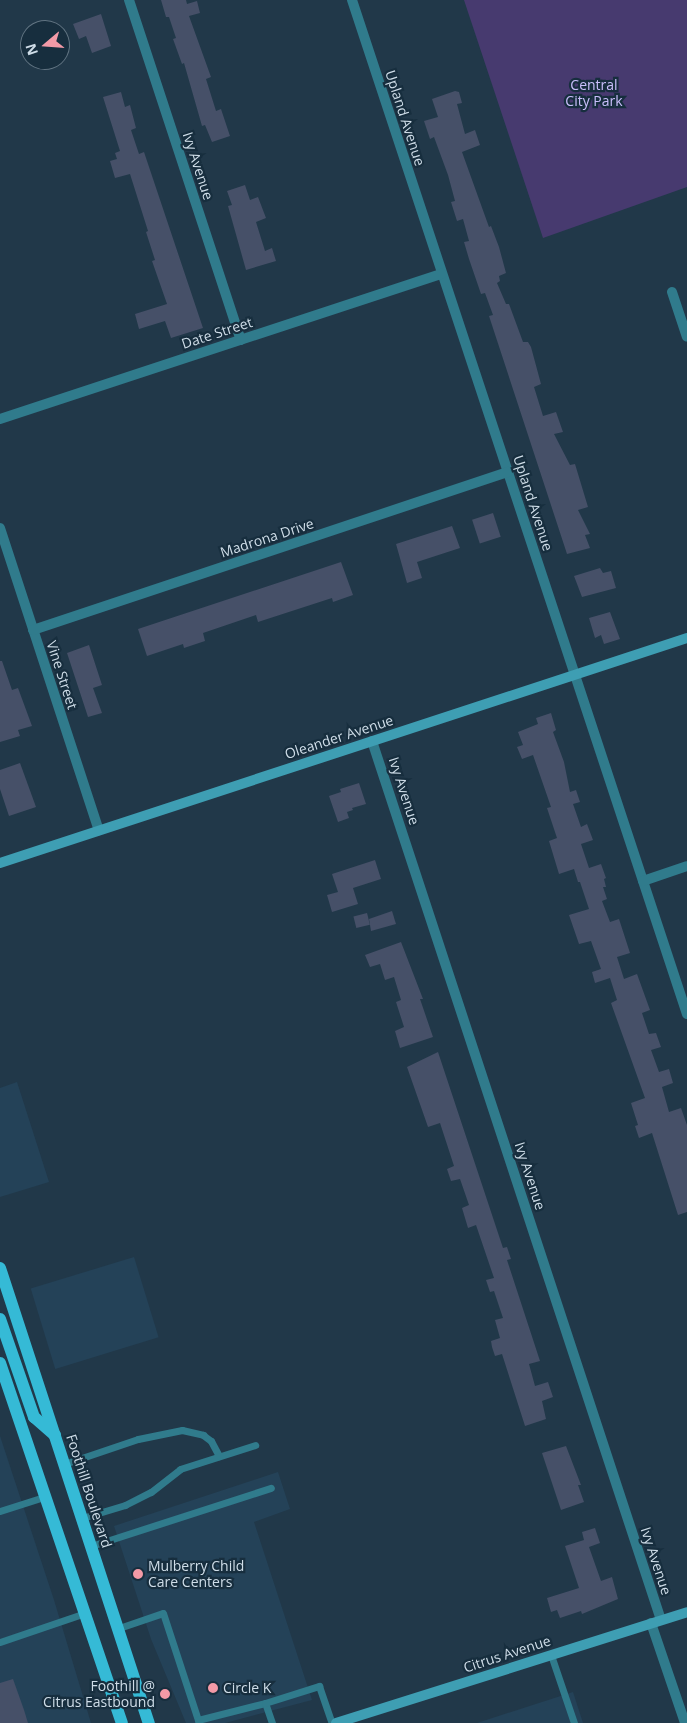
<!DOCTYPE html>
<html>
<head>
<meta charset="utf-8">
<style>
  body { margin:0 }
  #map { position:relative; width:687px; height:1723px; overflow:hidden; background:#213849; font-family:"Open Sans",sans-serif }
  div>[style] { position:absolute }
  .built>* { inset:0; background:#244258; transform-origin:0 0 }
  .green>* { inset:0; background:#473a6f }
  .building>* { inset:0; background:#465068; transform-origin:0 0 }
  .lane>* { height:7px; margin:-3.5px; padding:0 3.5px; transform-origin:3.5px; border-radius:3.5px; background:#307b8c }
  .street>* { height:10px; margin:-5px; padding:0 5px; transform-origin:5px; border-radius:5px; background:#307b8c }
  .secondary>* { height:10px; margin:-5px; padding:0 5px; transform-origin:5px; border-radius:5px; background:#3e9eb3 }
  .primary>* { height:12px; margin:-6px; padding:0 6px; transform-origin:6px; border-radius:6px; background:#35bad6 }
  .dots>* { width:14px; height:14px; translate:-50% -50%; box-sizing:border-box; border:2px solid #172e3e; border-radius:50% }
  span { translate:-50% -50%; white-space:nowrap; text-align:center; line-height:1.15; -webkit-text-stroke:4.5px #172e3e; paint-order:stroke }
  .park-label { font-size:14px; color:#cabffc }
  .street-label { font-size:14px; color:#cfdde8 }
  .poi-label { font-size:14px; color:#cfdde8 }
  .left { translate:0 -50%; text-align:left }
  .right { translate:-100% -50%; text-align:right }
  .north { position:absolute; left:20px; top:20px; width:50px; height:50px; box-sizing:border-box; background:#172e3e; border:1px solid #617482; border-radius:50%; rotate:252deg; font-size:14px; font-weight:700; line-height:20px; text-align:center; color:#cfdde8 }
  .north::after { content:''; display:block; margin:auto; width:18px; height:22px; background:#f39aa7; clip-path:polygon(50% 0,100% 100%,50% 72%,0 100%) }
</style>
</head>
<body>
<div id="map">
  <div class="built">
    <i style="clip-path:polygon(17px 1082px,49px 1182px,0 1197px,0 1088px)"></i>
    <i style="left:134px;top:1257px;width:84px;height:108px;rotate:73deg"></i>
    <i style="clip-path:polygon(0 1436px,54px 1600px,91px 1723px,0 1723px)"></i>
    <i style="clip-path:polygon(278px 1472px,290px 1509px,254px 1522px,312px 1700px,225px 1723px,186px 1723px,151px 1639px,114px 1526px)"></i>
    <i style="clip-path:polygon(573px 1692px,583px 1723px,477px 1723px)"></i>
  </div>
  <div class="green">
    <i style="clip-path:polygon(464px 0,687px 0,687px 187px,543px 238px)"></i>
  </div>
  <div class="building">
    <i style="clip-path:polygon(161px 0,186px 0,187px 4px,197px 1px,200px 13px,189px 16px,211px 77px,206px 79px,216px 111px,221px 109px,230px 136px,212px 142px,205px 125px,202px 126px,184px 63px,182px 64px,173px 39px,176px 38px,169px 17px,166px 17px)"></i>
    <i style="clip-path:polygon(101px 14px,111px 46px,92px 53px,86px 36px,79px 39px,73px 24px)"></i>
    <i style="clip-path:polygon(455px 91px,459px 92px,462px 103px,457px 104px,465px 134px,475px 130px,480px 145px,462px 152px,489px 227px,491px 226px,499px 247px,506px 273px,499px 276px,500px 281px,497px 283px,506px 304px,509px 304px,523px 342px,528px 342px,531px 347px,541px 384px,534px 387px,543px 416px,556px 412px,563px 432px,554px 434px,570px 465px,575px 464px,588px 507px,578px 510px,590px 534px,585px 535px,590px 548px,567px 554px,489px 316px,493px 315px,485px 293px,481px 294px,469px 259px,464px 242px,469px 241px,463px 219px,457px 221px,451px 202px,455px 201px,448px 175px,434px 137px,430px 139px,424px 121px,438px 117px,432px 99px)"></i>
    <i style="clip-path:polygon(121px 92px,125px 107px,130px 105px,136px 128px,131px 130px,139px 154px,144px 152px,203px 328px,171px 338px,165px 321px,139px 329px,135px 314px,167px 304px,152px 261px,155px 260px,146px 232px,148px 231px,130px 174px,115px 178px,110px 161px,117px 159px,115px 153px,120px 151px,103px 97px)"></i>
    <i style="clip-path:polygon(245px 185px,250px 200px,258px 197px,266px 218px,256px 222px,265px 251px,272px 248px,276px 261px,246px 270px,228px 206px,232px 205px,227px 191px)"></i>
    <i style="left:493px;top:513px;width:25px;height:22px;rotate:72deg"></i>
    <i style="clip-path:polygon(452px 526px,460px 548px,417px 562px,422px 578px,407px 583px,396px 544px)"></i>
    <i style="clip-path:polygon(341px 562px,353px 595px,333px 602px,332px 598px,258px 622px,256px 615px,203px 633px,205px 641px,184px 648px,183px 644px,147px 656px,138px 629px)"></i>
    <i style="clip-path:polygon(600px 568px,603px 573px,611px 571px,616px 588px,582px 597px,574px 576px)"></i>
    <i style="clip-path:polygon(610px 612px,620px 639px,604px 644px,601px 635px,595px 638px,589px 618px)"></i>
    <i style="clip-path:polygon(89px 645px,102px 685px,93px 688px,102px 713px,88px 717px,67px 653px)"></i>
    <i style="clip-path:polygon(0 661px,2px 661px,12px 690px,18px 688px,32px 726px,18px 730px,20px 736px,0 742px)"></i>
    <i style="clip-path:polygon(551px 713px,556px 730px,553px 732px,564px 762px,570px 792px,576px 790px,580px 802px,573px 804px,581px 827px,587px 824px,593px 840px,581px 844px,589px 868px,601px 864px,606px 878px,604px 879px,606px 887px,603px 887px,607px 899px,602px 901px,610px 922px,619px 919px,630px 953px,617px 957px,624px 979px,637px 974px,650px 1010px,642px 1013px,649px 1034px,656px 1033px,661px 1047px,651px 1050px,659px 1072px,669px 1069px,673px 1083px,662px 1087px,669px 1112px,681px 1108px,687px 1125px,687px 1212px,678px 1215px,652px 1133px,639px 1138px,635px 1126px,638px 1125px,631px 1103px,645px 1098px,611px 1003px,617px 1000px,610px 978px,595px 983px,592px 972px,601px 969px,591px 941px,579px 944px,569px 915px,589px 909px,580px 882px,578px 882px,574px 869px,559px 874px,549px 841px,557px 838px,547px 808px,551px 807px,533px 755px,522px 759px,517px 747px,523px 745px,518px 732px,538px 724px,536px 718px)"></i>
    <i style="clip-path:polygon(20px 763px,36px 807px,9px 816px,0 789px,0 770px)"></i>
    <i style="clip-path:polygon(359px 783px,366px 804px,352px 808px,353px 810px,347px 812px,349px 818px,338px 822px,329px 796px,341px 792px,340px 789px)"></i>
    <i style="clip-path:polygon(375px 860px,381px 879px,353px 888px,358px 904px,332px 912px,327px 895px,338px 892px,332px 874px)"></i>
    <i style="clip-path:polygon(392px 911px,396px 924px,371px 931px,369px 919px)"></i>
    <i style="left:367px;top:913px;width:12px;height:14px;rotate:76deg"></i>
    <i style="clip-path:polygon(401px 942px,423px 999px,420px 999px,433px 1037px,400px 1048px,395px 1031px,404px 1027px,396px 1002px,401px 1000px,394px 977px,385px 980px,380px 964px,370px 967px,365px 955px)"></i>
    <i style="clip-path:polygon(438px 1052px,503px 1248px,507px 1247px,511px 1259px,507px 1260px,540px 1361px,529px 1364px,535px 1386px,548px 1382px,553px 1397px,542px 1401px,546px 1419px,525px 1426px,502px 1354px,495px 1356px,492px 1347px,491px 1341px,500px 1338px,495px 1320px,503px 1318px,494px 1291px,490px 1292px,486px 1280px,494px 1278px,476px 1225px,468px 1228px,462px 1208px,469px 1205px,460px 1179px,451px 1181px,447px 1169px,454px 1166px,440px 1123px,428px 1127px,407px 1067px)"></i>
    <i style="clip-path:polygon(566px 1446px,581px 1485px,578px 1485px,584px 1502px,561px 1510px,542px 1453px)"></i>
    <i style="clip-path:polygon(595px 1528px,600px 1543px,589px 1547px,601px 1581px,612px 1577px,618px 1599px,582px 1614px,581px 1611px,560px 1618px,557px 1610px,551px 1612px,547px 1598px,579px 1588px,565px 1546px,584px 1540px,582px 1532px)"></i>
    <i style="clip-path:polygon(13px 1679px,24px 1710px,28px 1723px,0 1723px,0 1683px)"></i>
  </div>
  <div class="lane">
    <i style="left:64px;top:1464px;width:78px;rotate:-18.7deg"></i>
    <i style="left:138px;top:1439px;width:45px;rotate:-11.6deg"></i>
    <i style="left:182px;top:1430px;width:22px;rotate:13deg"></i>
    <i style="left:203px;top:1435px;width:10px;rotate:37deg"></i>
    <i style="left:211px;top:1441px;width:17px;rotate:62deg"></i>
    <i style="left:0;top:1511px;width:46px;rotate:-17.7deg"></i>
    <i style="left:82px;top:1518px;width:45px;rotate:-16.8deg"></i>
    <i style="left:125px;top:1505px;width:29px;rotate:-27deg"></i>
    <i style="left:151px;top:1492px;width:37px;rotate:-38deg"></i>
    <i style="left:180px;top:1469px;width:79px;rotate:-17.7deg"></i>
    <i style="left:91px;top:1546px;width:189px;rotate:-17.9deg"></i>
    <i style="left:119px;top:1628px;width:46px;rotate:-18.8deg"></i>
    <i style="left:163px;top:1613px;width:113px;rotate:71.9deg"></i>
    <i style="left:198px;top:1720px;width:69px;rotate:-14.2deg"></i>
    <i style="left:0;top:1642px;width:90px;rotate:-18.8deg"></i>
    <i style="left:551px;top:1655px;width:72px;rotate:71.3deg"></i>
    <i style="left:272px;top:1723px;width:21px;rotate:-109deg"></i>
    <i style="left:265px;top:1703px;width:57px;rotate:-17.5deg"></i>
    <i style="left:319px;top:1686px;width:39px;rotate:71deg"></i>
  </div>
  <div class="street">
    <i style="left:129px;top:0;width:358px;rotate:71.8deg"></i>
    <i style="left:352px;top:0;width:1068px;rotate:71.72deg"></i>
    <i style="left:672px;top:292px;width:47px;rotate:71.6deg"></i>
    <i style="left:0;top:419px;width:465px;rotate:-18.2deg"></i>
    <i style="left:0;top:528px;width:318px;rotate:71.9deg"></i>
    <i style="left:33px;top:630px;width:501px;rotate:-18.4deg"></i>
    <i style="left:372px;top:741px;width:925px;rotate:71.8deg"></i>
    <i style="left:643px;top:881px;width:46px;rotate:-18.8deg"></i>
    <i style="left:651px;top:1623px;width:106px;rotate:71.2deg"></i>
  </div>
  <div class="secondary">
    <i style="left:0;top:863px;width:723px;rotate:-18.13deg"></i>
    <i style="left:336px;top:1723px;width:368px;rotate:-17.5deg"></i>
  </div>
  <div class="primary">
    <i style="left:0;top:1268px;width:479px;rotate:71.9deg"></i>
    <i style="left:0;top:1319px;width:104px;rotate:70.9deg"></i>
    <i style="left:34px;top:1417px;width:28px;rotate:41deg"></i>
    <i style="left:0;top:1363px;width:380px;rotate:71.3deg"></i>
  </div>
  <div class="dots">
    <i style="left:138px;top:1574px;background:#f39aa7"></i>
    <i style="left:213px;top:1688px;background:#f39aa7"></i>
    <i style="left:165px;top:1694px;background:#f39aa7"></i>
  </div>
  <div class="park-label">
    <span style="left:594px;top:93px">Central<br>City Park</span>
  </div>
  <div class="street-label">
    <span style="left:405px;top:118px;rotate:72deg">Upland Avenue</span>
    <span style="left:198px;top:166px;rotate:72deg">Ivy Avenue</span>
    <span style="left:217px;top:333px;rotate:-18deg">Date Street</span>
    <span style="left:533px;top:503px;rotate:72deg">Upland Avenue</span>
    <span style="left:267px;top:538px;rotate:-18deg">Madrona Drive</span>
    <span style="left:62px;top:675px;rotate:72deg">Vine Street</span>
    <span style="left:339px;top:737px;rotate:-18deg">Oleander Avenue</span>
    <span style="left:404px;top:791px;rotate:72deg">Ivy Avenue</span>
    <span style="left:530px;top:1176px;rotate:72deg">Ivy Avenue</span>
    <span style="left:89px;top:1491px;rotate:72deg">Foothill Boulevard</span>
    <span style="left:656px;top:1561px;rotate:72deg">Ivy Avenue</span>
    <span style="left:507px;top:1654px;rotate:-18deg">Citrus Avenue</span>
  </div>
  <div class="poi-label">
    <span class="left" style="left:148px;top:1574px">Mulberry Child<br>Care Centers</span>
    <span class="right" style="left:155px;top:1694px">Foothill @<br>Citrus Eastbound</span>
    <span class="left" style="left:223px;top:1688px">Circle K</span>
  </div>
  <div class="north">N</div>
</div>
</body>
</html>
